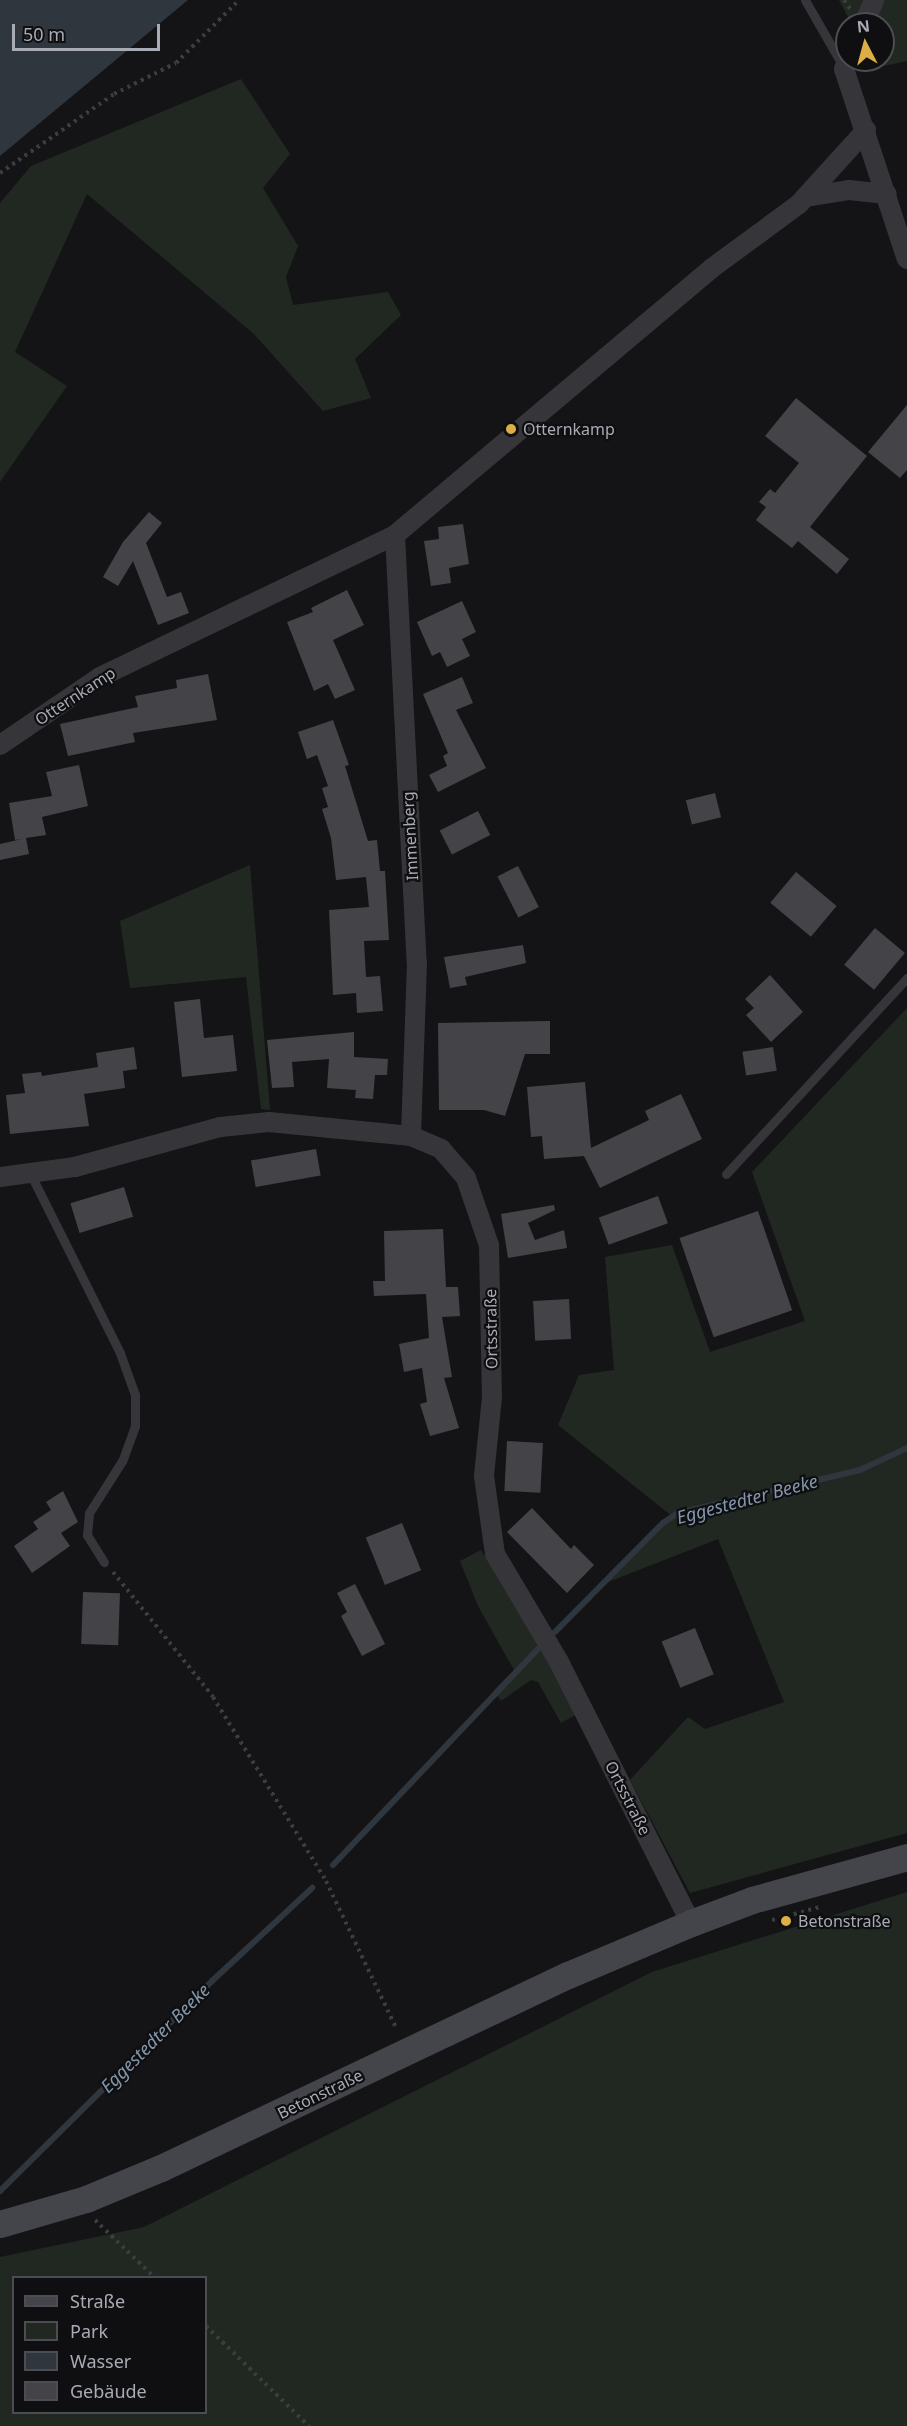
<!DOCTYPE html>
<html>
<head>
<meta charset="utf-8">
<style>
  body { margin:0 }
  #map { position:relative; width:907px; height:2426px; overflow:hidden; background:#141416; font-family:"Noto Sans",sans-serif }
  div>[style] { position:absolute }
  .green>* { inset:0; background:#212822 }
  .water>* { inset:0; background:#2f363d }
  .stream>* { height:6px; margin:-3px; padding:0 3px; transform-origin:3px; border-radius:3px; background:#2f363d }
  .building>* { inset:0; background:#444448; transform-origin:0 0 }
  .path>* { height:4px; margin-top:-2px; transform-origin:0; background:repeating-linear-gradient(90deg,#3c3d41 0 3px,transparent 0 7.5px) }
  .lane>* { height:9px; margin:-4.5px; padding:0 4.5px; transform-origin:4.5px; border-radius:4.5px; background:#36363a }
  .street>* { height:20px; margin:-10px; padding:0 10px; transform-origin:10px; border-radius:10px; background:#36363a }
  .secondary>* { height:27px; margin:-13.5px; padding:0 13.5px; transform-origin:13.5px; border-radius:13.5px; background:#44454a }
  .dots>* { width:16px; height:16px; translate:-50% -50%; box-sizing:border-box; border:3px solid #0f0f11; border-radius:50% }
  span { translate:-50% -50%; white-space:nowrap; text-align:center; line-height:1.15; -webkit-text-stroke:4.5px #0f0f11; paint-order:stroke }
  .poi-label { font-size:16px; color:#a8abb4 }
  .left { translate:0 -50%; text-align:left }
  .street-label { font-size:16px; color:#a8abb4 }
  .water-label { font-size:18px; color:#8397ac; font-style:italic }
  .legend { position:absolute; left:12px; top:2276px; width:195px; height:138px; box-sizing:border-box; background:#0f0f11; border:2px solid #4c4d52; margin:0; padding:8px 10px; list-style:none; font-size:18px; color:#a8abb4 }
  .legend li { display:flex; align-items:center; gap:12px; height:30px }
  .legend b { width:30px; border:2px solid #4c4d52 }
  .north { position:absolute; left:835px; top:12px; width:60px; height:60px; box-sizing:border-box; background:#0f0f11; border:2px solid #4c4d52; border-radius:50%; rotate:354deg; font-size:16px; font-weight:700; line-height:24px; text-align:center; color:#a8abb4 }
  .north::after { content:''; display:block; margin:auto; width:21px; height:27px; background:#dcaf46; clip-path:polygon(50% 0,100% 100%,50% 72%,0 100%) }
  .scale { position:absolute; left:12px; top:24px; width:148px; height:27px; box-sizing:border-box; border:3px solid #a8abb4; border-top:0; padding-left:8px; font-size:18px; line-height:21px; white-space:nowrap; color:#a8abb4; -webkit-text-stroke:4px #0f0f11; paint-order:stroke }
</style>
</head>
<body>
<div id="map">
  <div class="green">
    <i style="clip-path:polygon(839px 0,907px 0,907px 61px,875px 68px,870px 60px,883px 60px,883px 24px,852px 24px)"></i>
    <i style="clip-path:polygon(241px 79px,290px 154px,263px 188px,298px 246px,286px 277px,293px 305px,388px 292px,401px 315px,355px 359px,371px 398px,323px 411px,254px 334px,87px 194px,15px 352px,67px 386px,0 482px,0 203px,31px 166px)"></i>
    <i style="clip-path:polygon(250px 865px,259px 974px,270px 1110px,261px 1109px,246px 977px,130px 988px,120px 921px)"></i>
    <i style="clip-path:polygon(907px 1008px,907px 1833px,690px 1893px,630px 1780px,688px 1717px,705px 1729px,784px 1702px,718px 1539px,608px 1582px,673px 1517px,558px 1425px,579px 1375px,614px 1370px,605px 1257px,672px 1245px,710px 1352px,805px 1321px,752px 1172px)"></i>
    <i style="clip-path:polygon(481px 1550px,547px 1656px,575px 1715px,561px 1723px,538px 1682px,531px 1680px,501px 1701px,494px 1690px,514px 1670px,478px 1606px,460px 1561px)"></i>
    <i style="clip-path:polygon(evenodd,907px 1892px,907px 2426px,0 2426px,0 2257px,144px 2227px,652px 1972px,907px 1892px,14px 2278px,206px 2278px,206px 2412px,14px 2412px,14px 2278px)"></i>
  </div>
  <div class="water">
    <i style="clip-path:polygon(0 0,188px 0,0 156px)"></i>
  </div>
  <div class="stream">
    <i style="left:555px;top:1632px;width:153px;rotate:-45.3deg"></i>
    <i style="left:663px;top:1523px;width:18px;rotate:-34deg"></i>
    <i style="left:678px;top:1513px;width:187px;rotate:-13.3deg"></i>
    <i style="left:860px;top:1470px;width:52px;rotate:-25.1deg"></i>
    <i style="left:333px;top:1865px;width:299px;rotate:-46.5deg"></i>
    <i style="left:0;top:2191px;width:298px;rotate:-44.7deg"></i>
    <i style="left:212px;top:1981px;width:137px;rotate:-42.9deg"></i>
  </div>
  <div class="building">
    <i style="clip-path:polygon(796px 398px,867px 456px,810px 527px,849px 559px,837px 574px,798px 541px,792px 548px,756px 520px,766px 507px,759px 502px,770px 489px,775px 493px,799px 463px,765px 436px)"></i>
    <i style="clip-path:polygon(907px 405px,907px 470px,900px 478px,868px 452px)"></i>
    <i style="clip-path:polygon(149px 512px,162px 523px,146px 543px,167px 597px,181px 592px,189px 613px,158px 625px,133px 561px,118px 586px,103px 577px,123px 542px)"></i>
    <i style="clip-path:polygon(463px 524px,469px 564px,449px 568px,451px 583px,431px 586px,424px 541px,439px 539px,438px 527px)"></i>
    <i style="clip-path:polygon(347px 590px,364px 625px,333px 640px,355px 690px,335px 699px,328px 684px,314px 691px,287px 622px,313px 612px,311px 608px)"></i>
    <i style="clip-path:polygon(462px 601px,476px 632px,462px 639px,470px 656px,447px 667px,440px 652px,432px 656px,417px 622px)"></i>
    <i style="clip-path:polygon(208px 674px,217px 720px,133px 733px,135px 742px,68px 756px,60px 724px,138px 707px,135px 696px,177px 688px,176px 680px)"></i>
    <i style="clip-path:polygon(462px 677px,473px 703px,456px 710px,486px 768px,438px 792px,429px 775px,447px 766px,443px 756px,448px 753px,423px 694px)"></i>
    <i style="clip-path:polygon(333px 720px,349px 765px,345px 766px,368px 841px,377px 840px,380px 871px,385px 871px,389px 940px,364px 941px,366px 977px,380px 976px,383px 1011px,357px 1013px,356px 993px,333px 995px,329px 910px,369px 907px,366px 877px,336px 880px,331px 838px,322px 809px,328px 807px,322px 788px,328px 786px,317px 755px,307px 759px,298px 732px)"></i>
    <i style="clip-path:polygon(79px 765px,88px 806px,42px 817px,46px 835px,26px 838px,29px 854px,0 860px,0 844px,22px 839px,15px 840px,9px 803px,52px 796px,46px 772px)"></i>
    <i style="left:715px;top:793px;width:25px;height:30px;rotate:76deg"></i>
    <i style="left:478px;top:811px;width:27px;height:43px;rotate:63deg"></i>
    <i style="left:518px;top:866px;width:46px;height:23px;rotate:63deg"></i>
    <i style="left:796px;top:872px;width:53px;height:40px;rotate:40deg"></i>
    <i style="left:875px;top:928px;width:39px;height:48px;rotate:40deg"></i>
    <i style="clip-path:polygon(523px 945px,526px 963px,465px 977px,467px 985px,450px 988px,444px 957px)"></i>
    <i style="clip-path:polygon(770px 975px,803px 1012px,771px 1042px,746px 1015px,754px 1008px,745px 999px)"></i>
    <i style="clip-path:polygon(200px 999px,204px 1038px,233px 1035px,237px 1071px,182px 1077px,174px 1002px)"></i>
    <i style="clip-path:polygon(550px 1021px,550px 1054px,525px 1054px,505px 1116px,484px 1110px,439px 1110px,438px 1023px)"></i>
    <i style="clip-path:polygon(354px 1032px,354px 1057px,388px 1059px,387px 1075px,375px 1075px,373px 1099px,355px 1098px,356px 1090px,327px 1088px,329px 1059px,292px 1062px,294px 1087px,272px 1088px,267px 1040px)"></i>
    <i style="clip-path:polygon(134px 1047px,137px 1069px,123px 1071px,125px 1088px,84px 1094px,89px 1126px,10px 1134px,6px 1095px,25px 1093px,22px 1074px,41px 1072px,42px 1076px,98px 1067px,96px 1053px)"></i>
    <i style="left:773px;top:1047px;width:24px;height:31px;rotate:81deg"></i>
    <i style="clip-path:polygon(585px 1082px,591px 1148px,649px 1120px,645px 1111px,681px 1094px,702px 1139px,600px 1188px,584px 1156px,544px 1159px,542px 1136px,531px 1137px,527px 1087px)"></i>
    <i style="left:316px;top:1149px;width:27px;height:66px;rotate:80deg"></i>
    <i style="left:124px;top:1187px;width:31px;height:56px;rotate:73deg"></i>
    <i style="left:658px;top:1196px;width:29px;height:63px;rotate:70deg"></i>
    <i style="clip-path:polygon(554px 1205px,555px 1210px,528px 1223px,535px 1240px,564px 1230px,567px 1248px,508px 1258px,501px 1214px)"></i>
    <i style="left:758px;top:1211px;width:105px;height:83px;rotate:71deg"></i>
    <i style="clip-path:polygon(443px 1229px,446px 1287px,458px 1287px,460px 1316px,442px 1317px,452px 1377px,444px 1378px,459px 1428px,430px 1436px,420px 1404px,427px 1402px,422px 1368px,404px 1372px,399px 1344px,429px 1338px,426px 1294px,374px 1296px,373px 1281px,385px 1281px,384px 1231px)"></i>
    <i style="left:569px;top:1299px;width:40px;height:36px;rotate:87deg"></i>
    <i style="left:507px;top:1441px;width:36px;height:50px;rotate:3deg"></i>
    <i style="clip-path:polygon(63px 1491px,78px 1522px,61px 1533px,70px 1546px,32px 1573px,14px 1546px,38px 1529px,33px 1522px,51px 1510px,46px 1502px)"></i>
    <i style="clip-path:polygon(532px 1508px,571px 1549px,574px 1545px,594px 1565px,567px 1593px,507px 1532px)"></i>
    <i style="left:402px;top:1523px;width:51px;height:39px;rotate:68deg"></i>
    <i style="clip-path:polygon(355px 1584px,385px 1644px,362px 1656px,341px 1616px,347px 1612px,337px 1593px)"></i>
    <i style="left:83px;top:1592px;width:37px;height:52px;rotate:2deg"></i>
    <i style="left:695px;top:1628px;width:50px;height:36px;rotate:68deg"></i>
  </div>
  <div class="path">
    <i style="left:844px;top:0;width:11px;rotate:56deg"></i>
    <i style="left:0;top:173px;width:139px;rotate:-34.7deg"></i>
    <i style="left:114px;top:94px;width:69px;rotate:-26.6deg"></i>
    <i style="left:176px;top:63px;width:89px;rotate:-45deg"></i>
    <i style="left:113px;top:1572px;width:160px;rotate:51.3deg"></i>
    <i style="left:213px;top:1697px;width:216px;rotate:58.4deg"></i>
    <i style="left:326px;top:1881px;width:163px;rotate:64.5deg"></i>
    <i style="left:772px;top:1920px;width:50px;rotate:-15.2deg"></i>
    <i style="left:95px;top:2220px;width:83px;rotate:44deg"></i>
    <i style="left:206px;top:2326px;width:144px;rotate:44.2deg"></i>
  </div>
  <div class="lane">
    <i style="left:805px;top:0;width:76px;rotate:60.1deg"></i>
    <i style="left:726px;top:1174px;width:267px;rotate:-47.3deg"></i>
    <i style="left:31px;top:1175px;width:199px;rotate:63.4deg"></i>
    <i style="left:120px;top:1353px;width:45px;rotate:70.3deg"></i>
    <i style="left:135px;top:1395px;width:31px;rotate:90deg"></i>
    <i style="left:135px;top:1426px;width:37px;rotate:110deg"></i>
    <i style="left:122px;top:1461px;width:62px;rotate:122.4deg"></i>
    <i style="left:89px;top:1513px;width:22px;rotate:95deg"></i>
    <i style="left:87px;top:1535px;width:32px;rotate:58deg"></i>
  </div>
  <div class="street">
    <i style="left:864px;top:24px;width:26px;rotate:-67deg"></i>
    <i style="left:848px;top:60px;width:10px;rotate:114deg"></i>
    <i style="left:844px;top:69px;width:200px;rotate:71.7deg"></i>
    <i style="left:806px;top:197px;width:44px;rotate:-9.2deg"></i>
    <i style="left:849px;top:190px;width:38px;rotate:6deg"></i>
    <i style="left:395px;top:535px;width:429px;rotate:87.1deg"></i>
    <i style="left:417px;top:963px;width:173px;rotate:92deg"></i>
    <i style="left:0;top:745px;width:121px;rotate:-34.2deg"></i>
    <i style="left:100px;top:677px;width:327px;rotate:-25.7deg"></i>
    <i style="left:395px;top:535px;width:414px;rotate:-40.1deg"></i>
    <i style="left:712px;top:268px;width:108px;rotate:-36.3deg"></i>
    <i style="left:799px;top:204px;width:100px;rotate:-47.8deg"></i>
    <i style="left:0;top:1177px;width:76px;rotate:-7.6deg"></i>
    <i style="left:75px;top:1167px;width:150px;rotate:-15.4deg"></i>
    <i style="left:220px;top:1127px;width:49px;rotate:-5.8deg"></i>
    <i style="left:269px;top:1122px;width:143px;rotate:5.6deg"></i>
    <i style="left:411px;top:1136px;width:33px;rotate:23deg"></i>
    <i style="left:441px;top:1149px;width:38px;rotate:49deg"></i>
    <i style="left:466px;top:1178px;width:71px;rotate:71.1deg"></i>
    <i style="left:489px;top:1245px;width:152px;rotate:88.9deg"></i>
    <i style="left:492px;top:1397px;width:79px;rotate:95.8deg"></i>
    <i style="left:484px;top:1476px;width:79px;rotate:82deg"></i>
    <i style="left:495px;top:1554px;width:126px;rotate:59.3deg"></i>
    <i style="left:559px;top:1662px;width:292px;rotate:63.2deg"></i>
  </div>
  <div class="secondary">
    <i style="left:0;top:2224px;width:90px;rotate:-16.2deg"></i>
    <i style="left:86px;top:2199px;width:81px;rotate:-22.5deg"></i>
    <i style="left:161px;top:2168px;width:450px;rotate:-25.4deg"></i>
    <i style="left:568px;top:1975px;width:134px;rotate:-22.9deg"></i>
    <i style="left:691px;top:1923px;width:65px;rotate:-20.7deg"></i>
    <i style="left:752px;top:1900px;width:161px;rotate:-15.5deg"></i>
  </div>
  <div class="dots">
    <i style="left:511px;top:429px;background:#dcaf46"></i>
    <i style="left:786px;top:1921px;background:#dcaf46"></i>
  </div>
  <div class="poi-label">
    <span class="left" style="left:523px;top:429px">Otternkamp</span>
    <span class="left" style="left:798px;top:1921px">Betonstraße</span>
  </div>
  <div class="street-label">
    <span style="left:75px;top:696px;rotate:-33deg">Otternkamp</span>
    <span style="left:410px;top:836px;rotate:-93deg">Immenberg</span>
    <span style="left:491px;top:1329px;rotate:-91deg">Ortsstraße</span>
    <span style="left:628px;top:1798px;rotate:63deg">Ortsstraße</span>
    <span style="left:320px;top:2094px;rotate:-26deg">Betonstraße</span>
  </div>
  <div class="water-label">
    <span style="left:747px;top:1499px;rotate:-15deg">Eggestedter Beeke</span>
    <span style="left:155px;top:2038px;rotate:-45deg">Eggestedter Beeke</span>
  </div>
  <ul class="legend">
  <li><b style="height:8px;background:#44454a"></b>Straße</li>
  <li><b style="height:16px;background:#212822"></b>Park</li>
  <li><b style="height:16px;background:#2f363d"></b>Wasser</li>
  <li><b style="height:16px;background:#444448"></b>Gebäude</li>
  </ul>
  <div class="north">N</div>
  <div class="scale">50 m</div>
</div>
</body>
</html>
